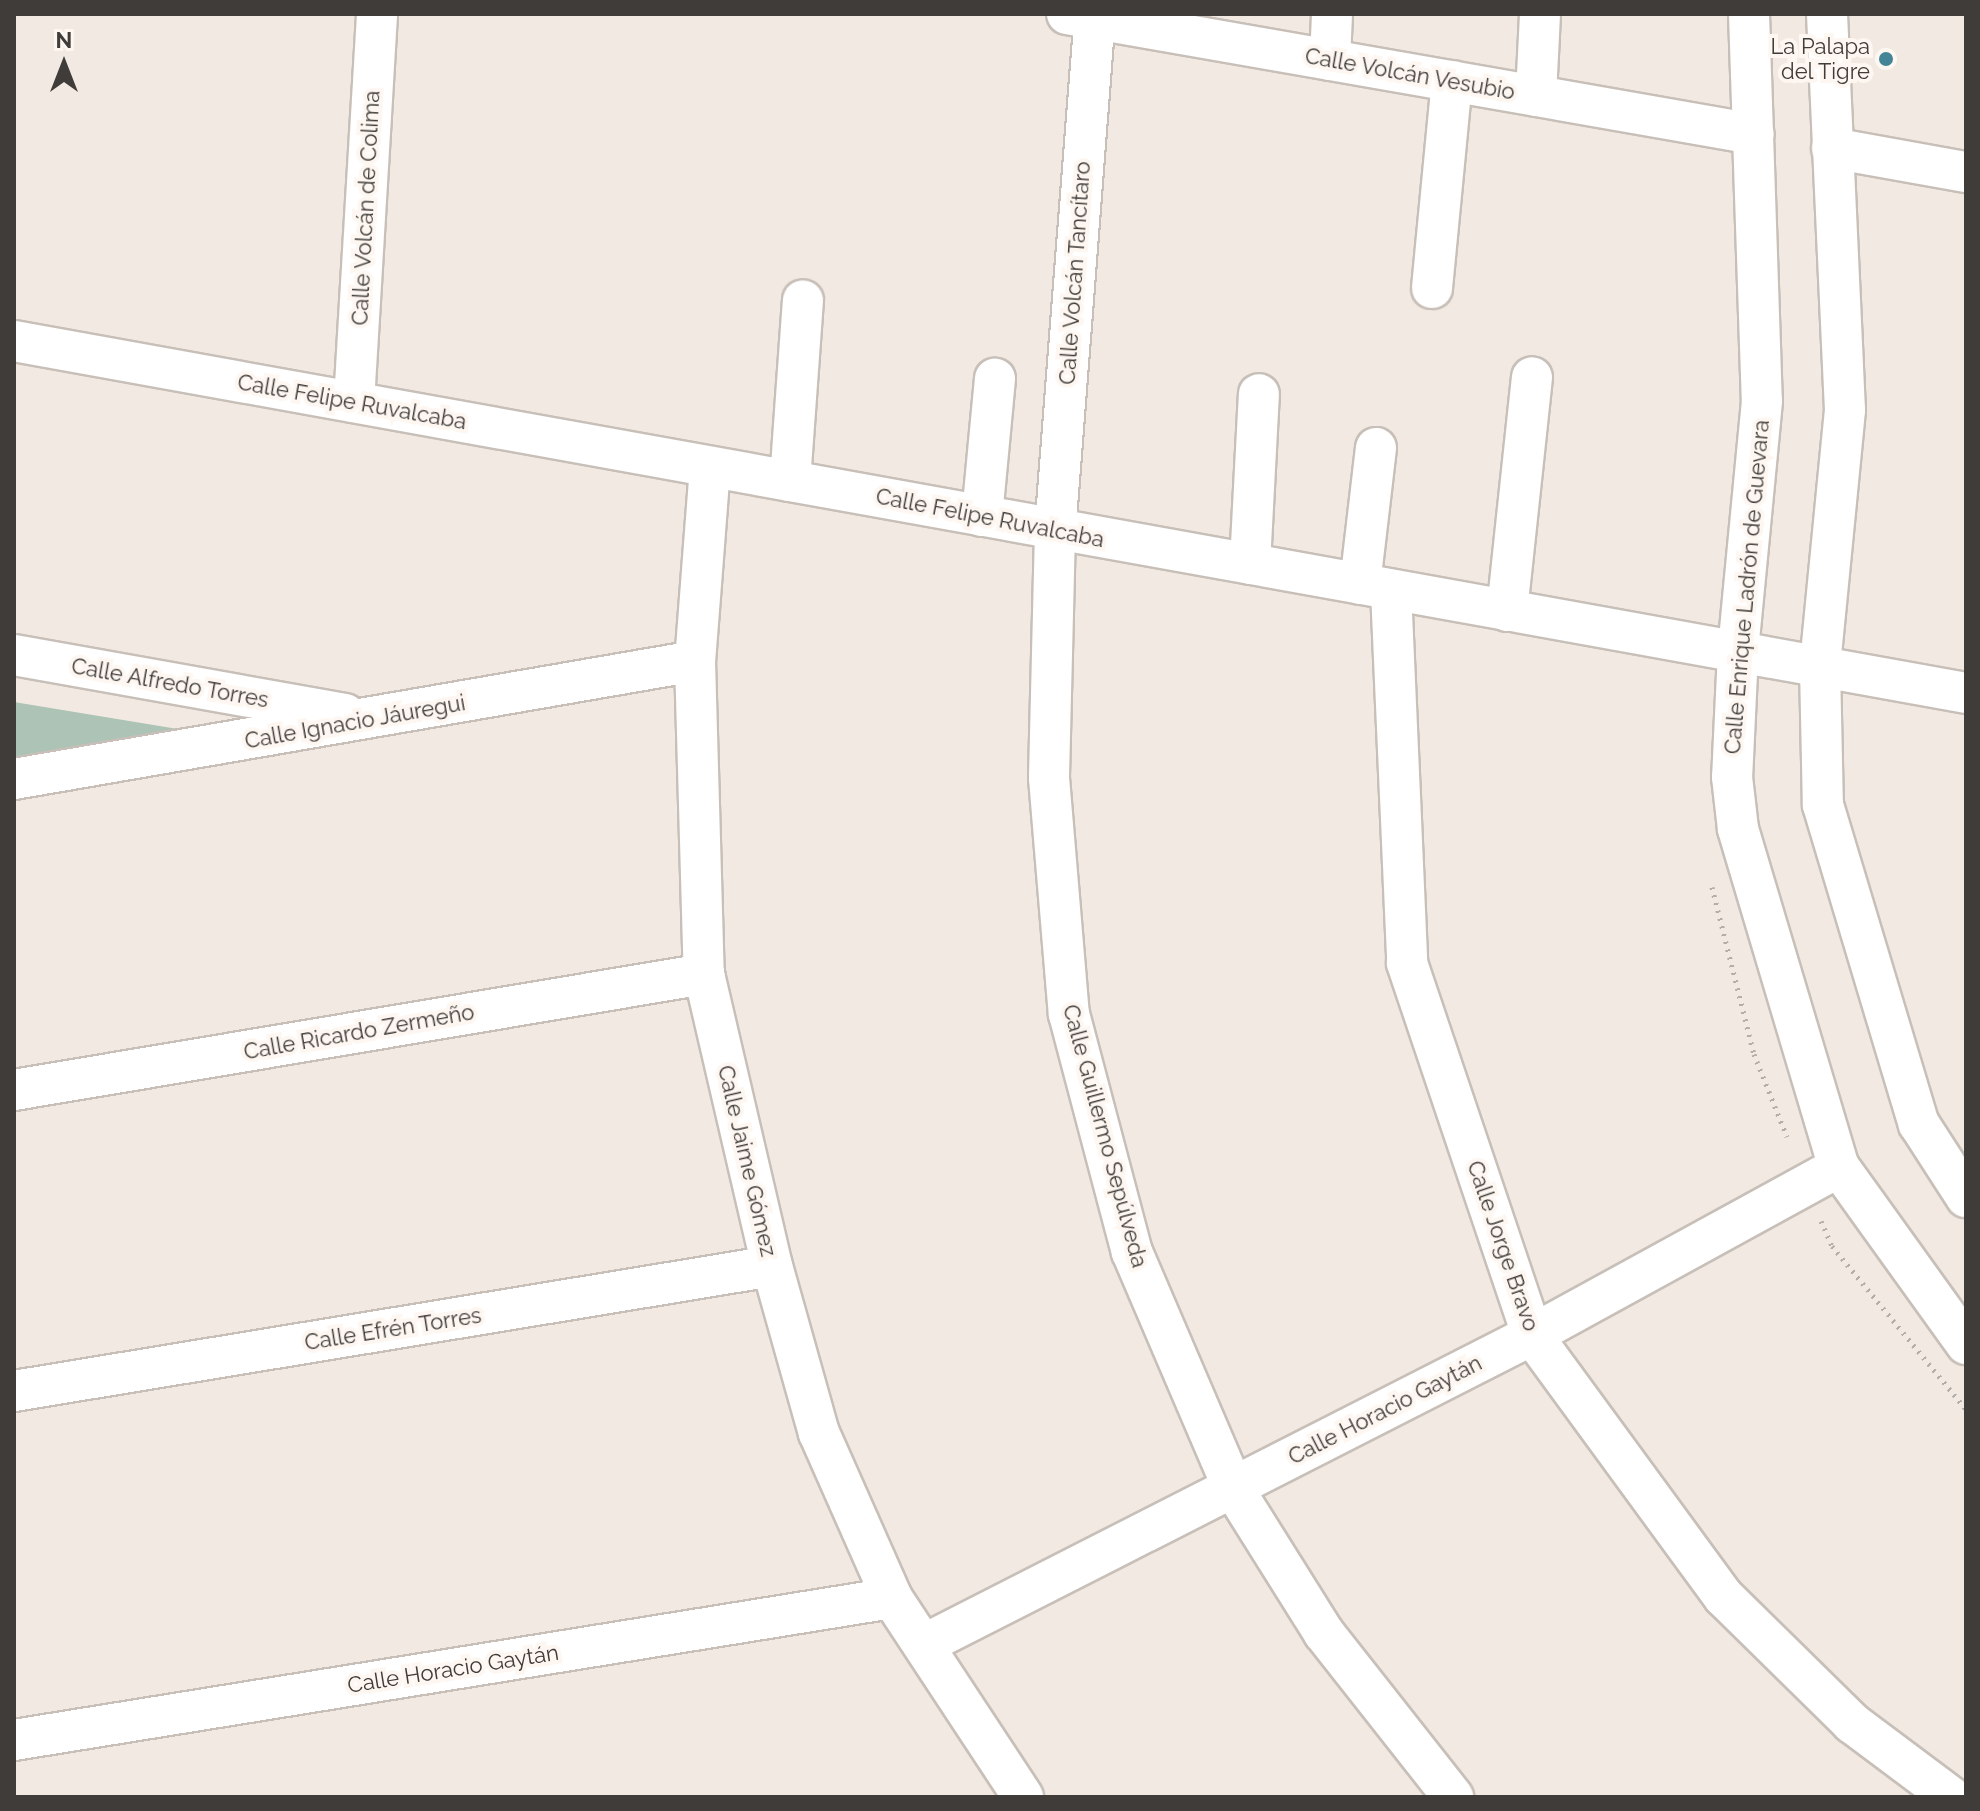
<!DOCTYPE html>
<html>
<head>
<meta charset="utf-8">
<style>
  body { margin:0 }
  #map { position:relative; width:1980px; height:1811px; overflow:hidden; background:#f2eae2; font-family:Raleway,sans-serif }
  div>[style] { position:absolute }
  .green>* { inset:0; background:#adc3b5 }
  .path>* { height:5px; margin-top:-2.5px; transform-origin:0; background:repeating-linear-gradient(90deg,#b4aea8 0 2px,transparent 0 8px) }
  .roads { filter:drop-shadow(2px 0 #c7bfb8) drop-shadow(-2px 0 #c7bfb8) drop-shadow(0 2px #c7bfb8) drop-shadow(0 -2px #c7bfb8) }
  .minor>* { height:40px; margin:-20px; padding:0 20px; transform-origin:20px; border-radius:20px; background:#fff }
  .dots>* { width:22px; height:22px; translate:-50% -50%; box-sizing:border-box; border:4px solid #fef7f1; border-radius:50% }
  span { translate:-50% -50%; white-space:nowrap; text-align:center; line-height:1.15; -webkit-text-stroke:8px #fef7f1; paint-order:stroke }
  .poi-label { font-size:22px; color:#3f3c39 }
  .right { translate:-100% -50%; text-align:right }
  .street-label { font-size:22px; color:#3f3c39 }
  .frame { position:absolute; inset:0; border:16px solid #3f3c39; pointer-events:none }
  .north { position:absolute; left:24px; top:24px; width:80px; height:80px; -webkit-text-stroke:6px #fef7f1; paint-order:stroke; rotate:0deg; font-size:22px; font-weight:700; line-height:32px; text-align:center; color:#3f3c39 }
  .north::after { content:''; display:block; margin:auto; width:28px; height:36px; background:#3f3c39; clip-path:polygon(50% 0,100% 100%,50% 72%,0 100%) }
</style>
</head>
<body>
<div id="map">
  <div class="green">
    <i style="clip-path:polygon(14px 702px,196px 732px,14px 764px)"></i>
  </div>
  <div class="path">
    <i style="left:1712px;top:887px;width:172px;rotate:75.9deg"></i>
    <i style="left:1754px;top:1054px;width:89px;rotate:68.3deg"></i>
    <i style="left:1821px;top:1221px;width:27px;rotate:66deg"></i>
    <i style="left:1832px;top:1246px;width:211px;rotate:50.6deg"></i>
  </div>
  <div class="roads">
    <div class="minor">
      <i style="left:1067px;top:14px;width:697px;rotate:9.91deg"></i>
      <i style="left:1095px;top:14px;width:519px;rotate:94.42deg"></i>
      <i style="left:1055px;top:531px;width:247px;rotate:91.4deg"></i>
      <i style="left:1049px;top:778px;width:237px;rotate:85.2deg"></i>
      <i style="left:1069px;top:1014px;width:246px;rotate:75.2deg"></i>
      <i style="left:1132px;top:1252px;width:257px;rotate:66.8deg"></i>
      <i style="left:1233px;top:1488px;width:171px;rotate:57.9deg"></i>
      <i style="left:1324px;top:1633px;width:209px;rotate:51.8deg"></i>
      <i style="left:1749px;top:14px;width:387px;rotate:88.1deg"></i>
      <i style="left:1762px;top:401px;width:252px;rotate:95.5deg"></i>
      <i style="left:1738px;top:652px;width:125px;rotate:92.7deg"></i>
      <i style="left:1732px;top:777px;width:52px;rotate:83.4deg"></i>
      <i style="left:1738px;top:829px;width:353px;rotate:73.4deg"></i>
      <i style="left:1839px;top:1167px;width:218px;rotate:54.3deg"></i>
      <i style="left:1827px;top:14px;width:396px;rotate:87.4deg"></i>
      <i style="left:1845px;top:410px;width:258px;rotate:95.6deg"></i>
      <i style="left:1820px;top:667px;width:138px;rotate:88.8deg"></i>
      <i style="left:1823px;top:805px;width:333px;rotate:73.3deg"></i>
      <i style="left:1919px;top:1124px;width:87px;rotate:57.2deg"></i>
      <i style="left:1330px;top:60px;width:46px;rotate:-87.5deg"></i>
      <i style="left:1536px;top:96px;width:82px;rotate:-87.2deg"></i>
      <i style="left:1832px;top:148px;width:136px;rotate:10.2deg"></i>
      <i style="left:1432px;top:288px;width:208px;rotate:-84.5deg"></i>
      <i style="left:14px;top:341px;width:1983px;rotate:10.22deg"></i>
      <i style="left:354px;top:402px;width:389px;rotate:-86.6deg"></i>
      <i style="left:710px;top:467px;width:195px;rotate:94.4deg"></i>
      <i style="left:695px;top:661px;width:313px;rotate:88.4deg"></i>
      <i style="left:704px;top:974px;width:300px;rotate:76.9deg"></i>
      <i style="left:772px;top:1266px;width:173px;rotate:74.3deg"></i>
      <i style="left:819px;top:1433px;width:180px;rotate:66.1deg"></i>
      <i style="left:892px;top:1598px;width:238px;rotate:56.6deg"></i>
      <i style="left:790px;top:481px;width:181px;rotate:-85.9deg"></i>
      <i style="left:982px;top:516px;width:138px;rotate:-84.6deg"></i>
      <i style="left:1250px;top:564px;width:170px;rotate:-87deg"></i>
      <i style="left:1360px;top:584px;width:137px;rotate:-83.3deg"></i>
      <i style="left:1391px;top:590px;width:373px;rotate:87.5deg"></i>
      <i style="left:1407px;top:963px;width:392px;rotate:71.4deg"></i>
      <i style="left:1532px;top:1335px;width:325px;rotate:53.8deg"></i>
      <i style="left:1724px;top:1597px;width:180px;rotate:44.5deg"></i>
      <i style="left:1852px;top:1723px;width:124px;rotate:36.8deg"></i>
      <i style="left:1507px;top:611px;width:235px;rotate:-83.9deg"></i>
      <i style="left:14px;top:655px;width:336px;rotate:10.1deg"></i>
      <i style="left:14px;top:779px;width:691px;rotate:-9.83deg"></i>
      <i style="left:14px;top:1090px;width:700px;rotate:-9.54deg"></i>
      <i style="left:14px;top:1391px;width:768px;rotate:-9.36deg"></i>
      <i style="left:925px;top:1644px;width:681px;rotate:-26.98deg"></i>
      <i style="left:1532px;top:1335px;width:350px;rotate:-28.7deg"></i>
      <i style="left:14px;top:1740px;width:889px;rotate:-9.19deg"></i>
    </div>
  </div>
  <div class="dots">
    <i style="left:1886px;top:59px;background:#438596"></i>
  </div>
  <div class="poi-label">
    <span class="right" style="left:1870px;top:59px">La Palapa<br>del Tigre</span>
  </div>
  <div class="street-label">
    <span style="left:1410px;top:74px;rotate:10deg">Calle Volcán Vesubio</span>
    <span style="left:366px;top:208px;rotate:-87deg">Calle Volcán de Colima</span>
    <span style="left:1075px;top:273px;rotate:-86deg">Calle Volcán Tancítaro</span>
    <span style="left:352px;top:402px;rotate:10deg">Calle Felipe Ruvalcaba</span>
    <span style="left:990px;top:518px;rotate:11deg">Calle Felipe Ruvalcaba</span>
    <span style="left:1747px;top:587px;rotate:-85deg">Calle Enrique Ladrón de Guevara</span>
    <span style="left:170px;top:683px;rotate:10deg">Calle Alfredo Torres</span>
    <span style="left:355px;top:722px;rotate:-10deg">Calle Ignacio Jáuregui</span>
    <span style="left:359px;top:1032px;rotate:-10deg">Calle Ricardo Zermeño</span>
    <span style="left:1105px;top:1136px;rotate:75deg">Calle Guillermo Sepúlveda</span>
    <span style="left:747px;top:1161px;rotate:77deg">Calle Jaime Gómez</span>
    <span style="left:1503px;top:1246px;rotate:71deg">Calle Jorge Bravo</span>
    <span style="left:393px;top:1329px;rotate:-9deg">Calle Efrén Torres</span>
    <span style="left:1385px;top:1410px;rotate:-27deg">Calle Horacio Gaytán</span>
    <span style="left:453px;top:1669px;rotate:-9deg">Calle Horacio Gaytán</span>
  </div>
  <div class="frame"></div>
  <div class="north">N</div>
</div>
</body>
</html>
